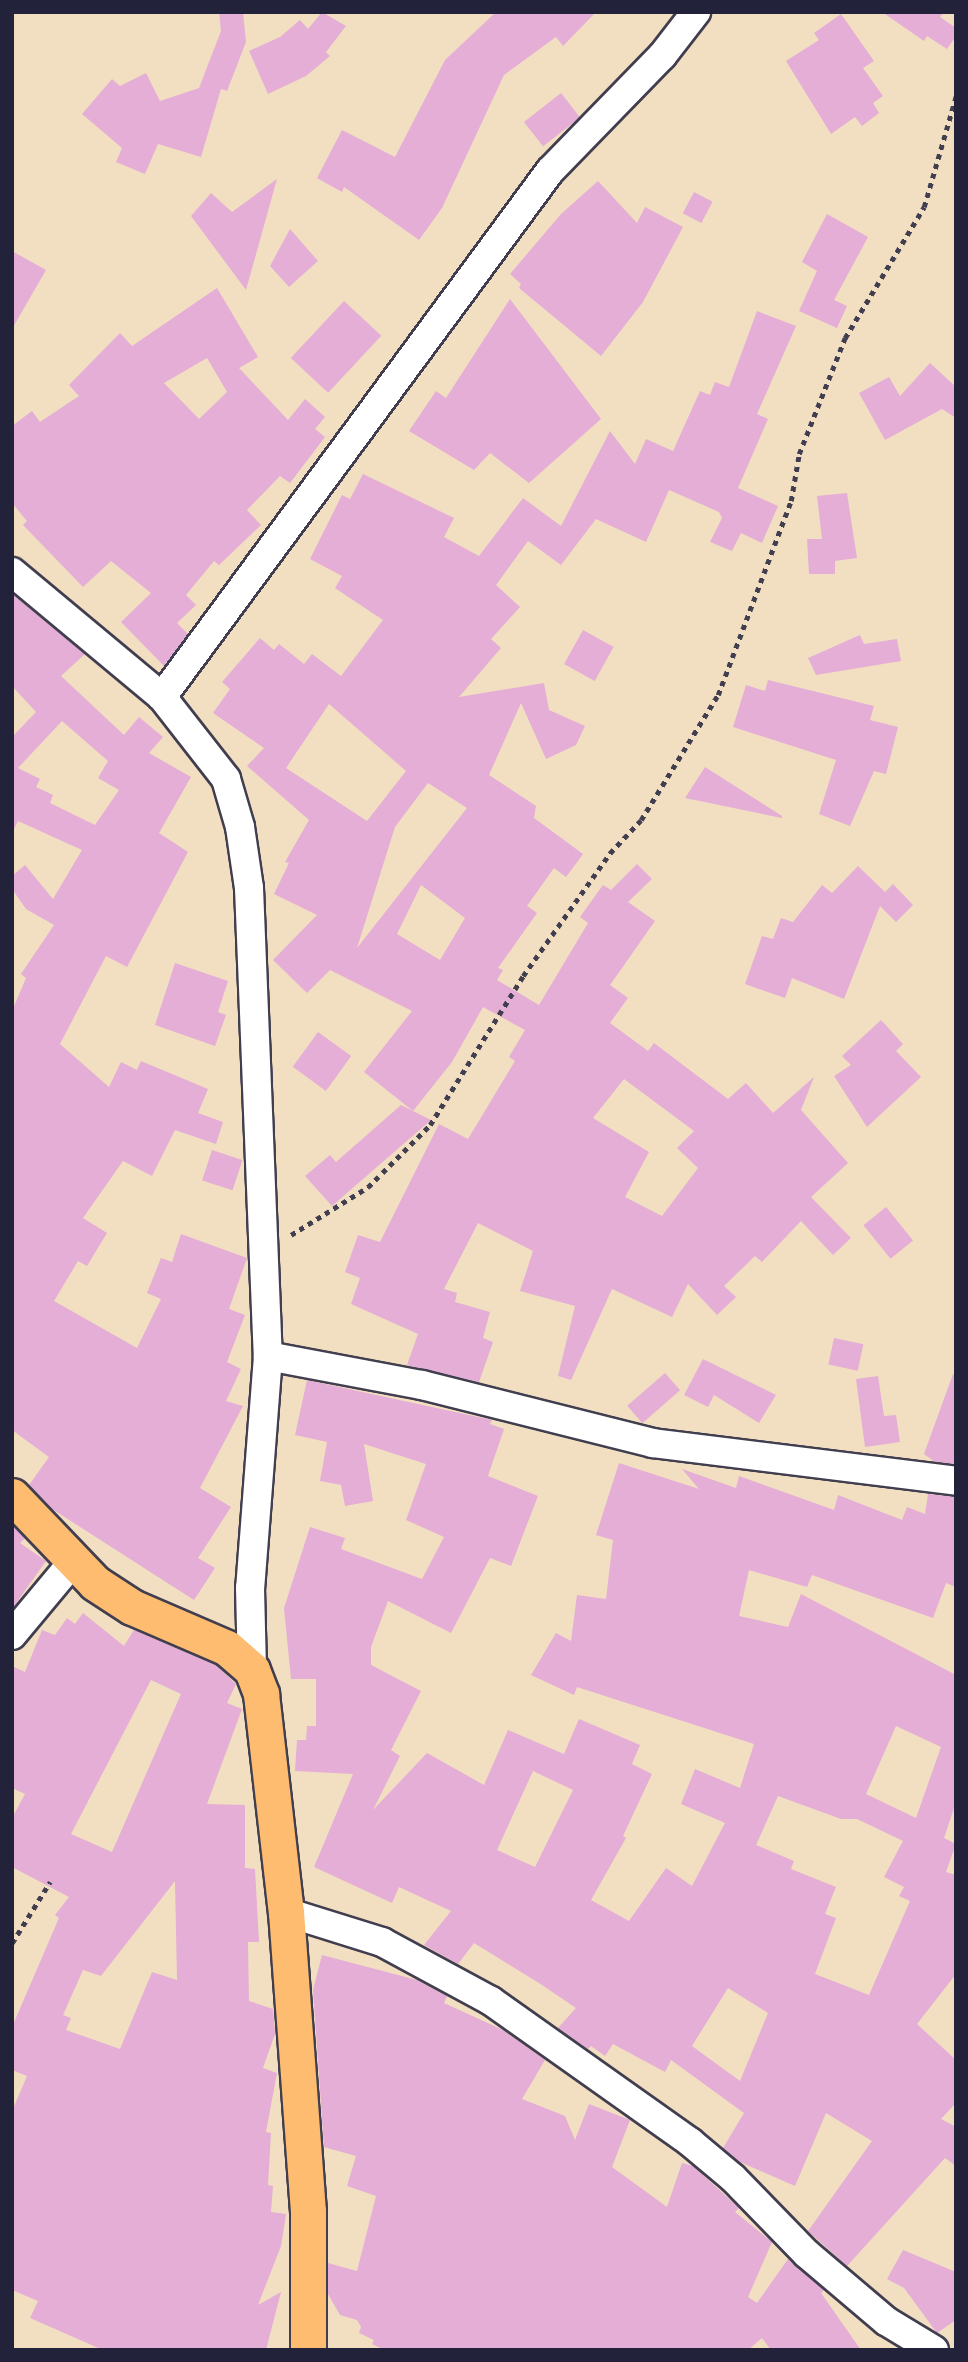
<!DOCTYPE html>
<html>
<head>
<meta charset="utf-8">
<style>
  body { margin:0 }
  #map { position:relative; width:968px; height:2362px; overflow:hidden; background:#f2dfc1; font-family:"Playpen Sans",sans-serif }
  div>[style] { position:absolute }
  .building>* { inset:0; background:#e4aed6; transform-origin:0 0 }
  .path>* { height:4.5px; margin-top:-2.25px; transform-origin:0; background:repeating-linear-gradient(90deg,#413e4f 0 5px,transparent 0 10px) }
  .roads { filter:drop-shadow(2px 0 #413e4f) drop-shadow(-2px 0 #413e4f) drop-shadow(0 2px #413e4f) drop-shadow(0 -2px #413e4f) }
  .minor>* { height:28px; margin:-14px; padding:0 14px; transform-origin:14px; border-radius:14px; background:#fff }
  .major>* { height:35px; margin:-17.5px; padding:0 17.5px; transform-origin:17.5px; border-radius:17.5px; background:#fdbc6f }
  span { translate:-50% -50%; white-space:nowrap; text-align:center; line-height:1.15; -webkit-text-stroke:5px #fff; paint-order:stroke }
  .frame { position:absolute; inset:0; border:14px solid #22223b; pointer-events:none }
</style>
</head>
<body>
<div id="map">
  <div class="building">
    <i style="clip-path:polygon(219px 12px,243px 12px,246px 42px,227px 91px,221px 89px,201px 157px,158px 144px,145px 174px,116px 162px,122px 148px,82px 114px,112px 79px,120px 86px,146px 73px,160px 101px,199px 88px,221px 31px)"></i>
    <i style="clip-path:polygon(322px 12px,346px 26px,326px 52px,330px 56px,306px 76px,268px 94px,249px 51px,280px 37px,300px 20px,308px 29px)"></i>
    <i style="clip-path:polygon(496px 12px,596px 12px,563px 46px,556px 37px,504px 75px,442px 208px,419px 240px,344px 187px,342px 192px,317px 178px,342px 130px,395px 157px,445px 60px)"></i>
    <i style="clip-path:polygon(882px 12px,944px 12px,940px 17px,956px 28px,956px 36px,947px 49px,927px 36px,924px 41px)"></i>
    <i style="clip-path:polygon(841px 14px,874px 61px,863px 68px,883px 96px,873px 103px,879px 113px,862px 126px,855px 117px,831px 134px,786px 61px,819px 40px,814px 33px)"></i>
    <i style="left:561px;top:93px;width:31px;height:47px;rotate:52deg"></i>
    <i style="clip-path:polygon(277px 179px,246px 290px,191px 216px,211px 193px,232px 212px)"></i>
    <i style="clip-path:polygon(598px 181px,637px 223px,645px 207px,683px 227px,643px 302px,601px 356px,519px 288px,521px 284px,510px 274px,561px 214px)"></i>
    <i style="left:694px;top:192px;width:21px;height:24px;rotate:28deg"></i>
    <i style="clip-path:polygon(827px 214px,868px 237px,834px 300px,847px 306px,837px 328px,799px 311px,817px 271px,802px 262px)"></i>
    <i style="clip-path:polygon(290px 229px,318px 261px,289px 287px,270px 266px)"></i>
    <i style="clip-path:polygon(12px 251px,46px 270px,12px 329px)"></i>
    <i style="clip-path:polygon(evenodd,217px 288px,258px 357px,239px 368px,288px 420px,305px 399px,325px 417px,315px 429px,325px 437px,290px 483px,280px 476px,247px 510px,261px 525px,219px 565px,214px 561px,186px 595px,196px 605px,177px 623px,188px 634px,164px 666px,121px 622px,151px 593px,111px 561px,83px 587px,23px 525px,27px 521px,12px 503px,12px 426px,32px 411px,40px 422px,79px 396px,69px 385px,120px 333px,132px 346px,217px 288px,207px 358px,227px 392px,199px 419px,164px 383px,207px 358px)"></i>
    <i style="clip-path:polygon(510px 299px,601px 419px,529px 483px,490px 453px,474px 470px,409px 431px,436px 391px,446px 398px)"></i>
    <i style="left:344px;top:301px;width:51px;height:78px;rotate:43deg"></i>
    <i style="clip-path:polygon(evenodd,757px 311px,796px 326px,757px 414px,768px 419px,738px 488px,778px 506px,762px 543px,741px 533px,732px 551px,710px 542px,722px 518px,719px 512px,669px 490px,646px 542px,596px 519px,561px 565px,528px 541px,496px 585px,520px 607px,491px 639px,501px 648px,459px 697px,544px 683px,549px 710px,585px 726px,576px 745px,546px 759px,521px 703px,489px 775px,536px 806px,534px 818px,583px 854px,566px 877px,554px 868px,527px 906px,537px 913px,498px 968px,503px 970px,497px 980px,539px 1005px,588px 923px,580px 917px,603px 885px,611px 890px,637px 864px,652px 879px,628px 902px,655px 921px,610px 985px,628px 998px,610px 1023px,648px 1051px,654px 1043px,728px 1099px,746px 1083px,773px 1113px,814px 1077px,801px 1110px,848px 1163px,811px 1197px,851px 1238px,833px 1255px,801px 1221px,762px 1262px,755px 1256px,724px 1286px,736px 1297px,717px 1315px,688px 1284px,672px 1317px,612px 1289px,571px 1380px,558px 1376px,575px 1306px,520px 1291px,533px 1251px,478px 1223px,444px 1289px,457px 1293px,455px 1302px,490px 1312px,483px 1338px,493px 1342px,479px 1382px,407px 1365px,418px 1334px,351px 1304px,360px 1278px,345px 1272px,358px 1235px,380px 1242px,439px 1124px,468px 1139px,515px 1061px,509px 1057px,525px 1030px,483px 1007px,452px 1062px,413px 1111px,364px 1072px,412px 1011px,330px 970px,307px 993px,273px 960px,317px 915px,274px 894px,289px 863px,285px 862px,309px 820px,247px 766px,264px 748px,213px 713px,230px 689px,222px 682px,260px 638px,274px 650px,279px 644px,304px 664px,312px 654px,341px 676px,383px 620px,335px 588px,342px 576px,310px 559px,342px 495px,350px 499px,363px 474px,454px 518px,444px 537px,479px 556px,523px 498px,561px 526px,610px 431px,635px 464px,646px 439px,673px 451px,700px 391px,710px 395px,715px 382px,729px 387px,757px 311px,329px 704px,406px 771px,367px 821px,286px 768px,329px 704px,757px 311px,428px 783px,467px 808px,357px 948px,395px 827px,428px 783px,757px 311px,421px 885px,465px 918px,440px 960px,397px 934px,421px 885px,757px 311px,624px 1079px,694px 1131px,677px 1148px,698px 1168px,662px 1216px,625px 1197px,649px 1152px,593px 1118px,624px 1079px)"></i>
    <i style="clip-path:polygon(930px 363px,956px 387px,956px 418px,942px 409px,885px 440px,859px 393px,889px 377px,900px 396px)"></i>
    <i style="clip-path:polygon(847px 493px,857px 558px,835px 561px,835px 574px,809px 574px,807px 539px,822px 539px,817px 496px)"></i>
    <i style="clip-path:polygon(evenodd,12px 594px,85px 654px,61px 676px,124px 735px,139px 717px,163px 737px,149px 753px,191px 777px,159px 833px,188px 852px,127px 967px,106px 956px,60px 1044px,109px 1087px,121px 1062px,137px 1070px,141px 1061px,208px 1089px,198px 1113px,223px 1122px,216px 1144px,175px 1130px,152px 1176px,123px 1161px,83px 1218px,107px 1233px,87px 1266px,78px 1261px,54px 1301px,137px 1348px,161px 1299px,147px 1293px,161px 1258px,172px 1262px,181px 1234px,247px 1258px,229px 1309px,245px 1315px,227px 1362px,241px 1369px,226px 1401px,243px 1406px,200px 1488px,231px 1507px,198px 1558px,215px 1568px,194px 1600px,52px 1509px,29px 1485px,49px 1457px,12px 1430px,12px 1011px,26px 978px,21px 974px,54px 925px,26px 909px,12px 889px,12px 876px,25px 865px,53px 899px,82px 850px,18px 821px,12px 833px,12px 737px,36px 712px,12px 686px,12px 594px,62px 721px,108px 761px,98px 778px,119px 790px,95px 825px,50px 803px,53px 795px,36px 787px,40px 779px,18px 768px,62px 721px)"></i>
    <i style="left:583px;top:630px;width:35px;height:39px;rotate:29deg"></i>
    <i style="clip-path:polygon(860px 635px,864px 644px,897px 639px,901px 661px,816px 675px,808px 658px)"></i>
    <i style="clip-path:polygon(768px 680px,874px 706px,870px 720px,898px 727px,886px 774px,874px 771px,850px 826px,819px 814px,836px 760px,733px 727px,746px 685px,765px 691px)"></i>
    <i style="clip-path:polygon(705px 767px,782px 816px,782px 818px,685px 798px)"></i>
    <i style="clip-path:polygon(858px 866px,885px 892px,893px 884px,913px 905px,896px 922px,880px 906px,844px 999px,792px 978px,785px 998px,745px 984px,762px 936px,773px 939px,781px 918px,793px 922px,822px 885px,832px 893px)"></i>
    <i style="clip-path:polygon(175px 963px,228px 981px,218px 1012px,226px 1015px,215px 1046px,155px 1025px)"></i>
    <i style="clip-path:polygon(881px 1020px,903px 1044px,896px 1051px,921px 1077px,867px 1127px,834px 1076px,851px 1065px,842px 1056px)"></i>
    <i style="left:318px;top:1032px;width:41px;height:43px;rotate:36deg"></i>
    <i style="clip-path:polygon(401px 1105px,431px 1120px,332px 1206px,305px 1176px,330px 1155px,336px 1162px)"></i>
    <i style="left:212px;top:1150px;width:32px;height:32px;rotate:18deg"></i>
    <i style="left:886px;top:1207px;width:43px;height:29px;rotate:51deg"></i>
    <i style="left:834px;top:1338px;width:30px;height:27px;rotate:12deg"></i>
    <i style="clip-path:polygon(703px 1359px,776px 1395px,759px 1423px,714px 1395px,708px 1407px,684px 1395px)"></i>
    <i style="left:665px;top:1373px;width:23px;height:50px;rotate:49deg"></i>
    <i style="clip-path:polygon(953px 1374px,956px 1374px,956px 1464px,935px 1462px,924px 1454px)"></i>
    <i style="clip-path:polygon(878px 1376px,884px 1416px,896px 1415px,900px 1442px,865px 1447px,856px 1379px)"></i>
    <i style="clip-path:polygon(evenodd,307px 1380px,492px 1420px,490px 1424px,504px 1429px,488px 1476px,538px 1496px,511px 1566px,490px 1558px,451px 1633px,388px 1601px,371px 1647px,371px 1665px,421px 1691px,391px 1750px,400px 1756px,373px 1810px,427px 1753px,484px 1785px,508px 1730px,564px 1754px,579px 1719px,640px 1745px,632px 1764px,652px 1774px,623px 1836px,626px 1838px,591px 1900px,629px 1921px,666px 1868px,692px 1886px,725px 1823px,681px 1804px,695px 1769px,740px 1788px,754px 1744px,577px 1687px,574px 1695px,531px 1675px,556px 1633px,571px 1641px,577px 1595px,606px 1599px,613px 1540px,596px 1535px,619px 1463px,699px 1489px,682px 1469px,736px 1488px,739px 1476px,834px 1510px,838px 1495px,902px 1520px,907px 1507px,925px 1514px,928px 1494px,956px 1497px,956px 1587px,946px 1583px,933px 1618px,812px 1575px,807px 1587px,749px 1570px,739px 1616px,788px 1627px,801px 1594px,956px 1675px,956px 1802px,944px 1838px,956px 1844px,946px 1872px,956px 1875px,956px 1974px,917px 2024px,956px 2060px,956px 2103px,941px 2119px,956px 2127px,956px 2166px,945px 2158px,847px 2266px,808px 2231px,872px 2141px,826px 2113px,795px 2186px,740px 2162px,723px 2148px,744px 2113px,671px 2060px,665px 2072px,613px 2044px,605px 2056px,591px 2046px,588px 2049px,558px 2028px,576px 2008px,539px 1983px,474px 1943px,458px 1964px,424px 1945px,451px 1911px,399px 1887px,392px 1903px,314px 1867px,353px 1774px,295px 1771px,297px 1740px,306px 1740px,307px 1726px,316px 1726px,316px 1679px,291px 1679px,284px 1608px,310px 1527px,345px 1538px,341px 1549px,422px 1579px,444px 1537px,406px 1520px,426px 1464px,364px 1444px,373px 1501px,345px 1506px,341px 1485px,320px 1481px,327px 1442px,295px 1435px,307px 1380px,896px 1726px,941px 1747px,916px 1818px,866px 1794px,896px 1726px,307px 1380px,533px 1771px,573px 1790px,535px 1867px,497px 1850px,533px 1771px,307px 1380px,778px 1796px,841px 1819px,857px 1819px,903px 1841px,884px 1877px,904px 1887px,899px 1896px,910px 1901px,869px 1995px,815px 1974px,836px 1918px,825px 1914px,836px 1887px,791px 1869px,794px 1861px,756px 1845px,778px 1796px,307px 1380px,728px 1988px,768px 2013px,740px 2081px,692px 2046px,728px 1988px)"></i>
    <i style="clip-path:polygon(12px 1525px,25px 1538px,20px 1543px,46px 1561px,12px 1609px)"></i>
    <i style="clip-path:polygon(evenodd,83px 1613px,124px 1646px,134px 1630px,216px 1665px,236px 1684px,227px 1703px,242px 1709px,207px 1804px,245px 1805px,245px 1868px,255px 1869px,259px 1942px,248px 1942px,249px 2001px,273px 2009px,275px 2034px,263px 2068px,277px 2073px,266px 2132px,271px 2133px,268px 2185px,273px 2186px,271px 2212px,286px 2214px,281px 2246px,258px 2305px,281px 2292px,266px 2350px,103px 2350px,30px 2318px,38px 2301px,12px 2290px,12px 2111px,27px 2076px,12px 2070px,12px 2027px,59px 1918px,55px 1915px,69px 1897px,12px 1867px,12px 1818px,25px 1794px,12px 1788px,12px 1666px,25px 1672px,42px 1630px,55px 1635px,67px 1618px,75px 1624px,83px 1613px,151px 1680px,181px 1694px,112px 1852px,71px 1834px,151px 1680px,83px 1613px,175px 1881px,177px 1980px,152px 1972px,120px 2049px,66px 2030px,71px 2018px,63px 2015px,83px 1970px,101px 1976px,175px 1881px)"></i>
    <i style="clip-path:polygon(322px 1955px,417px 1980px,447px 1996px,444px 2003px,503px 2030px,545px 2060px,522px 2099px,565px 2116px,575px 2140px,589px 2104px,630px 2120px,612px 2167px,667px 2207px,682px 2163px,693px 2166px,739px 2208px,735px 2212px,772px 2242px,748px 2297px,757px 2303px,788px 2259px,824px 2290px,821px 2293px,861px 2350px,771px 2350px,762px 2338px,748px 2350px,385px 2350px,372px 2344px,374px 2340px,359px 2333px,361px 2327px,357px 2320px,340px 2315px,328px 2294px,328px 2263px,357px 2271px,376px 2196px,347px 2186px,356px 2156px,324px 2147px,313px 1990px)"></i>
    <i style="clip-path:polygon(903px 2250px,956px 2272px,956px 2320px,937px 2333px,904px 2288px,887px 2279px)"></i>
  </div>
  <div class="path">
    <i style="left:291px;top:1235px;width:91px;rotate:-31.9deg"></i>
    <i style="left:368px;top:1187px;width:88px;rotate:-45deg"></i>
    <i style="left:430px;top:1125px;width:176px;rotate:-58deg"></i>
    <i style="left:523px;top:976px;width:151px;rotate:-54.7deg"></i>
    <i style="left:610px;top:853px;width:45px;rotate:-46.8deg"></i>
    <i style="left:641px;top:820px;width:147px;rotate:-58.4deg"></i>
    <i style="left:718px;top:695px;width:207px;rotate:-69.4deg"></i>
    <i style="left:791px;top:501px;width:48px;rotate:-80.3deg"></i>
    <i style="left:799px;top:454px;width:125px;rotate:-68.4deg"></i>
    <i style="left:845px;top:338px;width:153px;rotate:-58.9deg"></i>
    <i style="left:924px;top:207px;width:116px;rotate:-73.9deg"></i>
    <i style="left:12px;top:1943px;width:72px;rotate:-58.1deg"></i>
  </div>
  <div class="roads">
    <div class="minor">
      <i style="left:12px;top:572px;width:195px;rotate:39.8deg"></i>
      <i style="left:162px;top:697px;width:104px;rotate:52deg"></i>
      <i style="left:226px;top:779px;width:50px;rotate:73.7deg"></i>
      <i style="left:240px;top:827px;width:62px;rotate:81.6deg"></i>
      <i style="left:249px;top:888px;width:468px;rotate:87.7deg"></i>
      <i style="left:268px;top:1356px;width:233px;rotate:94.4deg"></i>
      <i style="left:250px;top:1588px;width:82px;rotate:88.6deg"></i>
      <i style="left:162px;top:697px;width:654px;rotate:-53.59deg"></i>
      <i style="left:550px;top:171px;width:161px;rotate:-45.8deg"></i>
      <i style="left:662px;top:56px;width:56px;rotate:-52.3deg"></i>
      <i style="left:268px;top:1356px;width:157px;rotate:10.7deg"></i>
      <i style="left:422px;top:1385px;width:238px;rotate:14.1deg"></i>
      <i style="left:653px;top:1443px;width:305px;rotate:7.1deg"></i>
      <i style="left:12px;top:1635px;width:94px;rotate:-50.2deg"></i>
      <i style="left:286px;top:1912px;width:101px;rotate:17.4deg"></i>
      <i style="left:382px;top:1942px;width:124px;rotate:28.4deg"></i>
      <i style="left:491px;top:2001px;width:244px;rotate:35.3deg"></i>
      <i style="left:690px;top:2142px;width:56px;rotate:39.9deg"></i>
      <i style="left:733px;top:2178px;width:106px;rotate:45.8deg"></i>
      <i style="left:807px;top:2254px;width:104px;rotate:40.3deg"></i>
      <i style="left:886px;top:2321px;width:56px;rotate:31.1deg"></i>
    </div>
    <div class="major">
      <i style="left:12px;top:1496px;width:120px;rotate:46.3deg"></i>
      <i style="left:95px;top:1583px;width:44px;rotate:33deg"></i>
      <i style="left:132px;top:1607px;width:103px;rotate:23.3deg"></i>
      <i style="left:227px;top:1648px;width:33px;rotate:41deg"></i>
      <i style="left:252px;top:1670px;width:26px;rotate:69deg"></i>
      <i style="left:261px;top:1694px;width:219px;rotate:83.5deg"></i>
      <i style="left:286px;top:1912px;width:300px;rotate:85.8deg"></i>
      <i style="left:308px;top:2211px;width:139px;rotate:90deg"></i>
    </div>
  </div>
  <div class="frame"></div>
</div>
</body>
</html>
